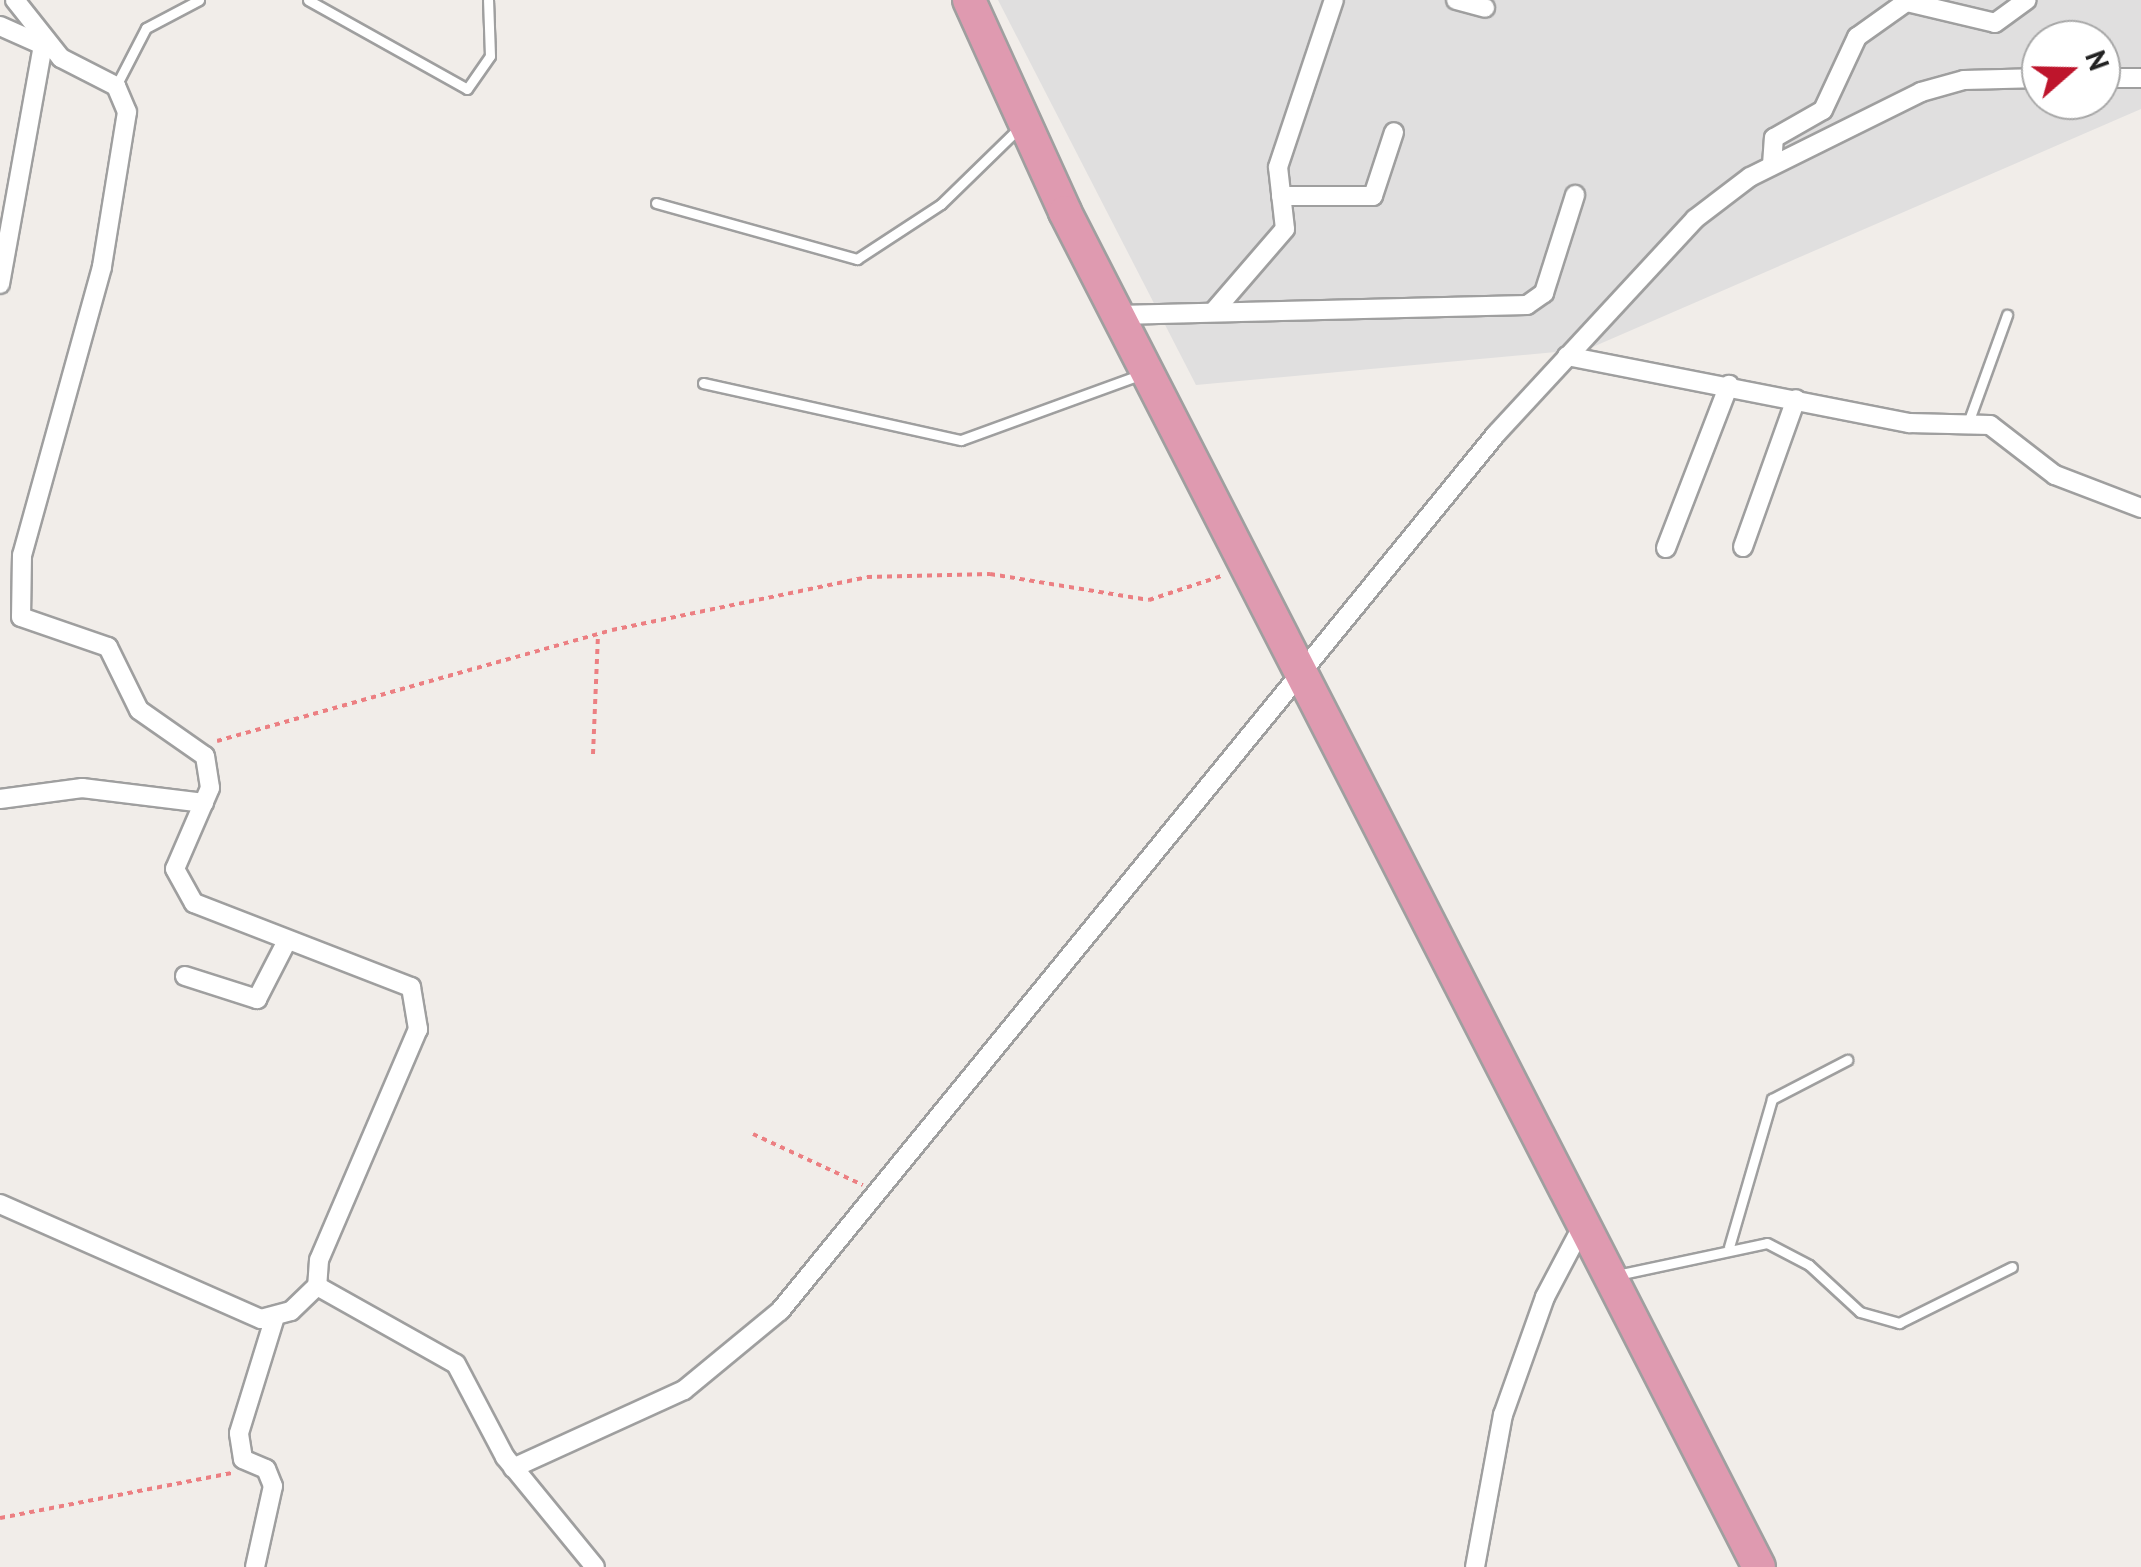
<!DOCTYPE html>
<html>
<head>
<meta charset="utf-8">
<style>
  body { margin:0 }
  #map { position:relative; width:2141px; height:1567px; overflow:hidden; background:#f1ede9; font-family:"PT Sans",sans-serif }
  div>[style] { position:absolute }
  .residential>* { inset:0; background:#e0dfdf }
  .path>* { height:4px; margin-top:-2px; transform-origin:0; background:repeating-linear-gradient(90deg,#ec7f82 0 5px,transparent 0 10px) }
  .roads { filter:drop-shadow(2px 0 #9f9f9f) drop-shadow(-2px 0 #9f9f9f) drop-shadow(0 2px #9f9f9f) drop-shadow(0 -2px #9f9f9f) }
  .lane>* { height:9px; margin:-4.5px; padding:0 4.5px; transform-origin:4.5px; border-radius:4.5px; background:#fff }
  .street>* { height:18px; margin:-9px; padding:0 9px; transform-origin:9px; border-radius:9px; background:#fff }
  .highway>* { height:32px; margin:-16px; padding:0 16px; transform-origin:16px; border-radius:16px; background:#df9ab0 }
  span { translate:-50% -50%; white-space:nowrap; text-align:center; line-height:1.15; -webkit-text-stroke:8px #fff; paint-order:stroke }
  .north { position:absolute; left:2021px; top:20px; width:100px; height:100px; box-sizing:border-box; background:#fff; border:2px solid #a7a7a7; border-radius:50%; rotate:70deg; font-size:28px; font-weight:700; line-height:40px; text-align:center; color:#222 }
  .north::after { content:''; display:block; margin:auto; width:35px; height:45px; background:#be152c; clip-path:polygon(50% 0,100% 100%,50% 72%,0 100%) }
</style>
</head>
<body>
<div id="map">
  <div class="residential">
    <i style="clip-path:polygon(evenodd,998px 0,2141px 0,2141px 109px,1588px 349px,1196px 385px,998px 0,2041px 40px,2101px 40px,2101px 100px,2041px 100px,2041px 40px)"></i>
  </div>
  <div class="path">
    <i style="left:217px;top:741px;width:410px;rotate:-15.7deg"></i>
    <i style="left:612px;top:630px;width:260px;rotate:-11.7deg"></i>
    <i style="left:867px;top:577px;width:123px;rotate:-1.4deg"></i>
    <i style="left:990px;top:574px;width:161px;rotate:9.3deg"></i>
    <i style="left:1149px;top:600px;width:79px;rotate:-18.4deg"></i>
    <i style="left:593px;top:754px;width:120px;rotate:-87.6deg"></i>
    <i style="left:753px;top:1134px;width:121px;rotate:24.9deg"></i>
    <i style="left:0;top:1518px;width:236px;rotate:-11deg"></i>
  </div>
  <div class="roads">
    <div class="lane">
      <i style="left:308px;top:0;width:182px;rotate:29.2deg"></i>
      <i style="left:467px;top:89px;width:40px;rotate:-55.1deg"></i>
      <i style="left:490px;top:56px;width:56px;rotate:-92deg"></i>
      <i style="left:116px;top:86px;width:65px;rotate:-62.7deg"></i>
      <i style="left:146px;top:28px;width:60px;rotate:-27.8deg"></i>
      <i style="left:656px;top:203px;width:209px;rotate:15.6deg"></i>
      <i style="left:857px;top:259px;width:100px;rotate:-33.2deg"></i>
      <i style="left:941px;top:204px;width:110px;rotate:-44.3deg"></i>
      <i style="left:703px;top:383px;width:264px;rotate:12.5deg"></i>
      <i style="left:961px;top:440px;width:190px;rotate:-20deg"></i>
      <i style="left:1969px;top:420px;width:112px;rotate:-70.1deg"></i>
      <i style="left:1729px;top:1247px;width:154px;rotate:-73.8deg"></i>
      <i style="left:1772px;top:1099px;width:85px;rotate:-27.5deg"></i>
      <i style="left:1617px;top:1275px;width:153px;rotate:-12deg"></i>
      <i style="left:1767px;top:1243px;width:47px;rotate:27.6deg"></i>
      <i style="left:1809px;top:1265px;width:69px;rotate:42.7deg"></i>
      <i style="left:1860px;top:1312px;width:41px;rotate:15.8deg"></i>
      <i style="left:1899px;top:1323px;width:126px;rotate:-26.4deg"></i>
    </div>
    <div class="street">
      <i style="left:15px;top:0;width:74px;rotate:51.6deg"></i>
      <i style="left:61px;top:58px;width:62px;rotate:27deg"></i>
      <i style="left:116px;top:86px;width:28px;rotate:67deg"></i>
      <i style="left:127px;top:112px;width:157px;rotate:99.2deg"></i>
      <i style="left:102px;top:267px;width:299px;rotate:105.5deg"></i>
      <i style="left:22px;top:555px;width:62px;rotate:90.9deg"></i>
      <i style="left:21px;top:617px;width:92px;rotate:19deg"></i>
      <i style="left:108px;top:647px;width:70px;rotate:63.8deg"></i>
      <i style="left:139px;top:710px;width:80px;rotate:34.9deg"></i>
      <i style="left:205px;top:756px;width:32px;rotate:81deg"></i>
      <i style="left:210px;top:788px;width:88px;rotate:113.4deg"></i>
      <i style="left:175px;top:869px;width:39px;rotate:61deg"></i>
      <i style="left:194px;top:903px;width:233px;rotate:21.2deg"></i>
      <i style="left:411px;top:987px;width:43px;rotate:80.5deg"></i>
      <i style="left:418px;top:1029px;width:251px;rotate:113.2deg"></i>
      <i style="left:319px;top:1260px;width:26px;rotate:94deg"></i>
      <i style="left:317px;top:1286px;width:159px;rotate:29.3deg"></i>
      <i style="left:456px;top:1364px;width:105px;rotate:62.2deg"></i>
      <i style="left:505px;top:1457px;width:142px;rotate:50.7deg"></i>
      <i style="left:1456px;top:0;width:30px;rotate:15deg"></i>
      <i style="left:1907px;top:2px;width:90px;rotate:13.4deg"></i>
      <i style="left:1995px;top:23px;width:39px;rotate:-36deg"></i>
      <i style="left:0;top:26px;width:51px;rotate:24.1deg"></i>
      <i style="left:2101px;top:78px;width:40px"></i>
      <i style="left:1772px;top:165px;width:27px;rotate:-86deg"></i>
      <i style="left:1774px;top:138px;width:56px;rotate:-29.7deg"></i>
      <i style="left:1823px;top:110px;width:81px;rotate:-65deg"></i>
      <i style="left:1857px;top:37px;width:64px;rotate:-35.4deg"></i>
      <i style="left:1281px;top:196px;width:92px"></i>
      <i style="left:1373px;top:196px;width:67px;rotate:-71.8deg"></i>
      <i style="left:0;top:284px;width:243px;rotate:-79.8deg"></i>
      <i style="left:1215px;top:310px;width:107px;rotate:-49.2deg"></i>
      <i style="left:1285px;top:229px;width:62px;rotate:-96.4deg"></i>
      <i style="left:1278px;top:167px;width:176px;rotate:-71.5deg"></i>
      <i style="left:1118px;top:315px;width:409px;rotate:-1.4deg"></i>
      <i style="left:1527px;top:305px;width:21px;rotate:-35deg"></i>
      <i style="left:1544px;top:293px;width:103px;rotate:-72.4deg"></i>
      <i style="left:1567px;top:356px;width:349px;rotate:11.1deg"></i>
      <i style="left:1909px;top:423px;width:81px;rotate:1.4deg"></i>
      <i style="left:1990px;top:425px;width:82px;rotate:37.6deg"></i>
      <i style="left:2055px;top:475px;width:92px;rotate:21deg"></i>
      <i style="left:1743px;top:547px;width:157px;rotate:-70.3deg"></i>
      <i style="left:1666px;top:548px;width:175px;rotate:-68.9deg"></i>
      <i style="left:0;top:799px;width:83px;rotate:-7.6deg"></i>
      <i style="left:82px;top:788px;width:123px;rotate:7deg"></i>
      <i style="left:185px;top:976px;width:76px;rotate:17.7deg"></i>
      <i style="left:257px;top:999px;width:65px;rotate:-62.7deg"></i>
      <i style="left:0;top:1204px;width:285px;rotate:23.8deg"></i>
      <i style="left:261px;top:1319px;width:31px;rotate:-15deg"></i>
      <i style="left:291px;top:1311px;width:36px;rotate:-44deg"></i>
      <i style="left:513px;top:1468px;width:188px;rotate:-24.5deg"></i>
      <i style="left:684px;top:1390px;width:124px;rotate:-39.5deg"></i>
      <i style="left:780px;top:1311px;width:1132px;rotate:-50.77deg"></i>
      <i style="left:1496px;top:434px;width:293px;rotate:-47.2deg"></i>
      <i style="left:1695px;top:219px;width:69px;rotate:-37.4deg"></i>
      <i style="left:1750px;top:177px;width:191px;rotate:-26.4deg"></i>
      <i style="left:1921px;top:92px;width:45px;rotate:-15.6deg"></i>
      <i style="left:1964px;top:80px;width:77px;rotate:-1.5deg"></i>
      <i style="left:255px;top:1567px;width:83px;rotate:-77.5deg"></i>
      <i style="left:273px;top:1486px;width:18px;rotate:-112deg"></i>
      <i style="left:266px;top:1469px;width:25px;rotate:-157deg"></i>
      <i style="left:243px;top:1459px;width:26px;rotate:-99deg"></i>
      <i style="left:239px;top:1433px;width:118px;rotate:-72.8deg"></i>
      <i style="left:1475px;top:1567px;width:155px;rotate:-79.6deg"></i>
      <i style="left:1503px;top:1415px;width:125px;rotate:-70.4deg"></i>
      <i style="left:1545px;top:1297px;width:81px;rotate:-62.2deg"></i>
    </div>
    <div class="highway">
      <i style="left:969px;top:0;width:233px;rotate:65.6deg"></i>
      <i style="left:1065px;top:212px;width:1522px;rotate:62.88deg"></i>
    </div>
  </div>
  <div class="north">N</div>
</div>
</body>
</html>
